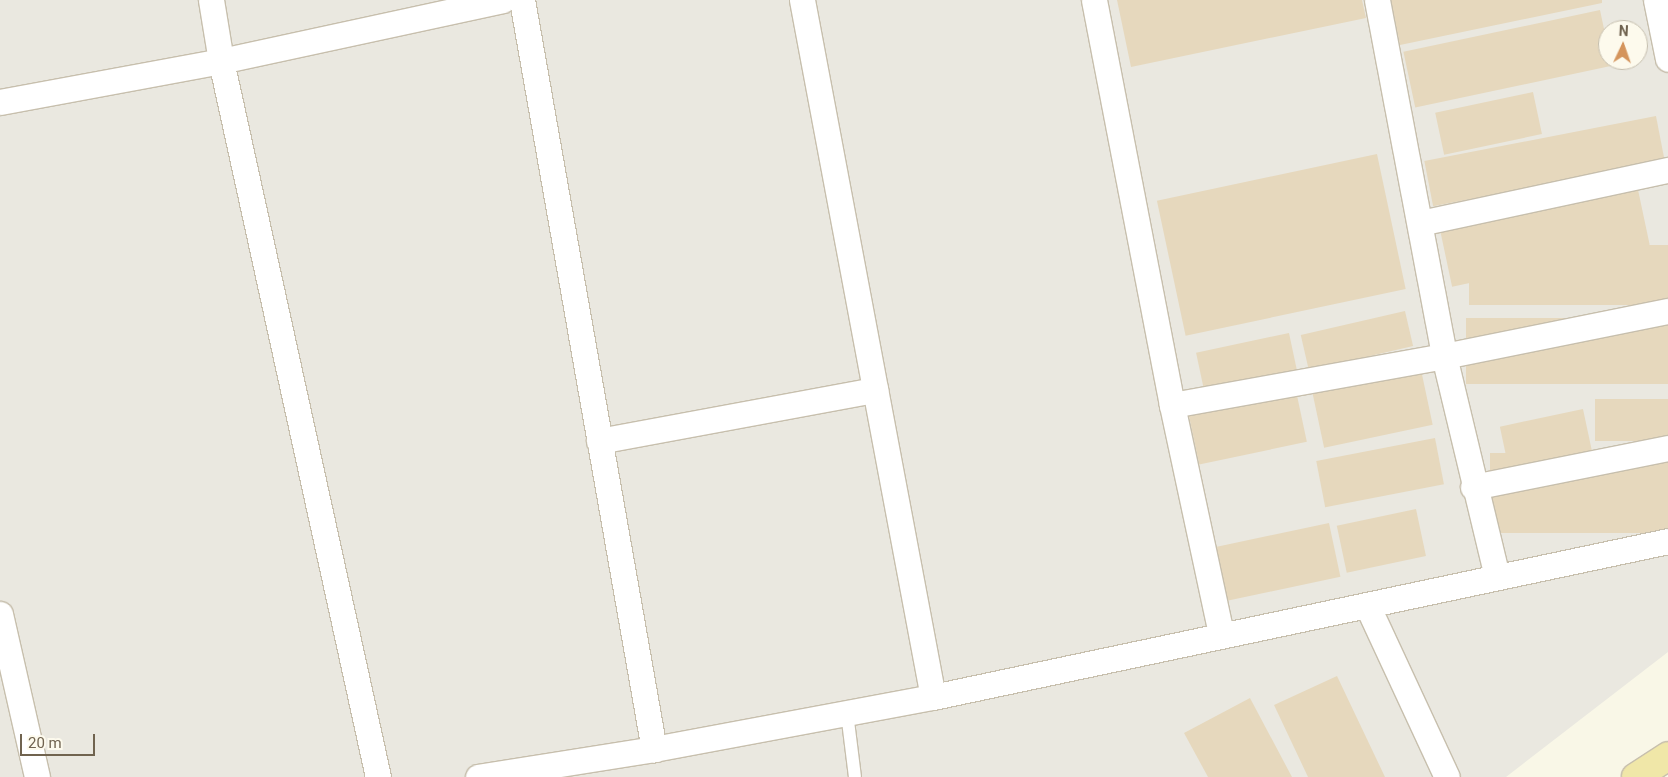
<!DOCTYPE html>
<html>
<head>
<meta charset="utf-8">
<style>
  body { margin:0 }
  #map { position:relative; width:1668px; height:777px; overflow:hidden; background:#f9f7e7; font-family:Roboto,sans-serif }
  div>[style] { position:absolute }
  .industrial>* { inset:0; background:#eae8e0 }
  .building>* { inset:0; background:#e6d8bd; transform-origin:0 0 }
  .roads { filter:drop-shadow(1px 0 #c7bfad) drop-shadow(-1px 0 #c7bfad) drop-shadow(0 1px #c7bfad) drop-shadow(0 -1px #c7bfad) }
  .lane>* { height:12px; margin:-6px; padding:0 6px; transform-origin:6px; border-radius:6px; background:#fff }
  .street>* { height:25px; margin:-12.5px; padding:0 12.5px; transform-origin:12.5px; border-radius:12.5px; background:#fff }
  .primary>* { height:28px; margin:-14px; padding:0 14px; transform-origin:14px; border-radius:14px; background:#f0e7a8 }
  span { translate:-50% -50%; white-space:nowrap; text-align:center; line-height:1.15; -webkit-text-stroke:4px #fdfaed; paint-order:stroke }
  .north { position:absolute; left:1598px; top:20px; width:50px; height:50px; box-sizing:border-box; background:#fdfaed; border:1px solid #c5beae; border-radius:50%; rotate:3deg; font-size:14px; font-weight:700; line-height:20px; text-align:center; color:#70634f }
  .north::after { content:''; display:block; margin:auto; width:18px; height:22px; background:#d4945c; clip-path:polygon(50% 0,100% 100%,50% 72%,0 100%) }
  .scale { position:absolute; left:20px; top:734px; width:75px; height:22px; box-sizing:border-box; border:2px solid #70634f; border-top:0; padding-left:6px; font-size:15px; line-height:18px; white-space:nowrap; color:#70634f; -webkit-text-stroke:4px #fdfaed; paint-order:stroke }
</style>
</head>
<body>
<div id="map">
  <div class="industrial">
    <i style="clip-path:polygon(evenodd,0 0,1668px 0,1668px 652px,1506px 777px,0 777px,0 0,1608px 30px,1638px 30px,1638px 60px,1608px 60px,1608px 30px)"></i>
  </div>
  <div class="building">
    <i style="clip-path:polygon(1117px 0,1362px 0,1366px 18px,1131px 67px)"></i>
    <i style="clip-path:polygon(1391px 0,1602px 0,1602px 3px,1400px 45px)"></i>
    <i style="left:1600px;top:10px;width:57px;height:201px;rotate:78deg"></i>
    <i style="left:1533px;top:92px;width:43px;height:100px;rotate:78deg"></i>
    <i style="left:1656px;top:116px;width:46px;height:236px;rotate:79deg"></i>
    <i style="left:1377px;top:154px;width:138px;height:225px;rotate:78deg"></i>
    <i style="left:1637px;top:185px;width:61px;height:202px;rotate:78deg"></i>
    <i style="left:1668px;top:245px;width:60px;height:199px;rotate:90deg"></i>
    <i style="left:1405px;top:311px;width:36px;height:107px;rotate:77deg"></i>
    <i style="left:1668px;top:318px;width:66px;height:202px;rotate:90deg"></i>
    <i style="left:1289px;top:333px;width:42px;height:95px;rotate:78deg"></i>
    <i style="left:1420px;top:365px;width:61px;height:111px;rotate:78deg"></i>
    <i style="left:1295px;top:386px;width:57px;height:110px;rotate:78deg"></i>
    <i style="left:1668px;top:399px;width:42px;height:73px;rotate:90deg"></i>
    <i style="left:1583px;top:409px;width:43px;height:85px;rotate:78deg"></i>
    <i style="left:1435px;top:438px;width:47px;height:121px;rotate:79deg"></i>
    <i style="left:1668px;top:453px;width:80px;height:178px;rotate:90deg"></i>
    <i style="left:1416px;top:509px;width:48px;height:81px;rotate:78deg"></i>
    <i style="left:1329px;top:523px;width:55px;height:123px;rotate:78deg"></i>
    <i style="clip-path:polygon(1337px 676px,1385px 777px,1308px 777px,1274px 705px)"></i>
    <i style="clip-path:polygon(1250px 698px,1292px 777px,1208px 777px,1184px 733px)"></i>
  </div>
  <div class="roads">
    <div class="lane">
      <i style="left:847px;top:713px;width:64px;rotate:82.9deg"></i>
    </div>
    <div class="street">
      <i style="left:211px;top:0;width:62px;rotate:80.7deg"></i>
      <i style="left:221px;top:61px;width:733px;rotate:77.63deg"></i>
      <i style="left:522px;top:0;width:761px;rotate:80.01deg"></i>
      <i style="left:802px;top:0;width:709px;rotate:79.36deg"></i>
      <i style="left:1094px;top:0;width:412px;rotate:79.1deg"></i>
      <i style="left:1172px;top:405px;width:234px;rotate:77.9deg"></i>
      <i style="left:1377px;top:0;width:362px;rotate:79.3deg"></i>
      <i style="left:1444px;top:356px;width:226px;rotate:76.5deg"></i>
      <i style="left:1656px;top:0;width:60px;rotate:78.5deg"></i>
      <i style="left:0;top:102px;width:225px;rotate:-10.5deg"></i>
      <i style="left:221px;top:61px;width:288px;rotate:-12.2deg"></i>
      <i style="left:1420px;top:223px;width:254px;rotate:-12.1deg"></i>
      <i style="left:1172px;top:405px;width:276px;rotate:-10.2deg"></i>
      <i style="left:1444px;top:356px;width:228px;rotate:-11.4deg"></i>
      <i style="left:599px;top:441px;width:281px;rotate:-10.5deg"></i>
      <i style="left:1473px;top:487px;width:199px;rotate:-11.3deg"></i>
      <i style="left:1368px;top:607px;width:187px;rotate:65.1deg"></i>
      <i style="left:0;top:614px;width:167px;rotate:77.2deg"></i>
      <i style="left:478px;top:777px;width:178px;rotate:-9deg"></i>
      <i style="left:654px;top:749px;width:284px;rotate:-10.6deg"></i>
      <i style="left:933px;top:697px;width:751px;rotate:-11.98deg"></i>
    </div>
    <div class="primary">
      <i style="left:1636px;top:777px;width:38px;rotate:-33deg"></i>
    </div>
  </div>
  <div class="north">N</div>
  <div class="scale">20 m</div>
</div>
</body>
</html>
